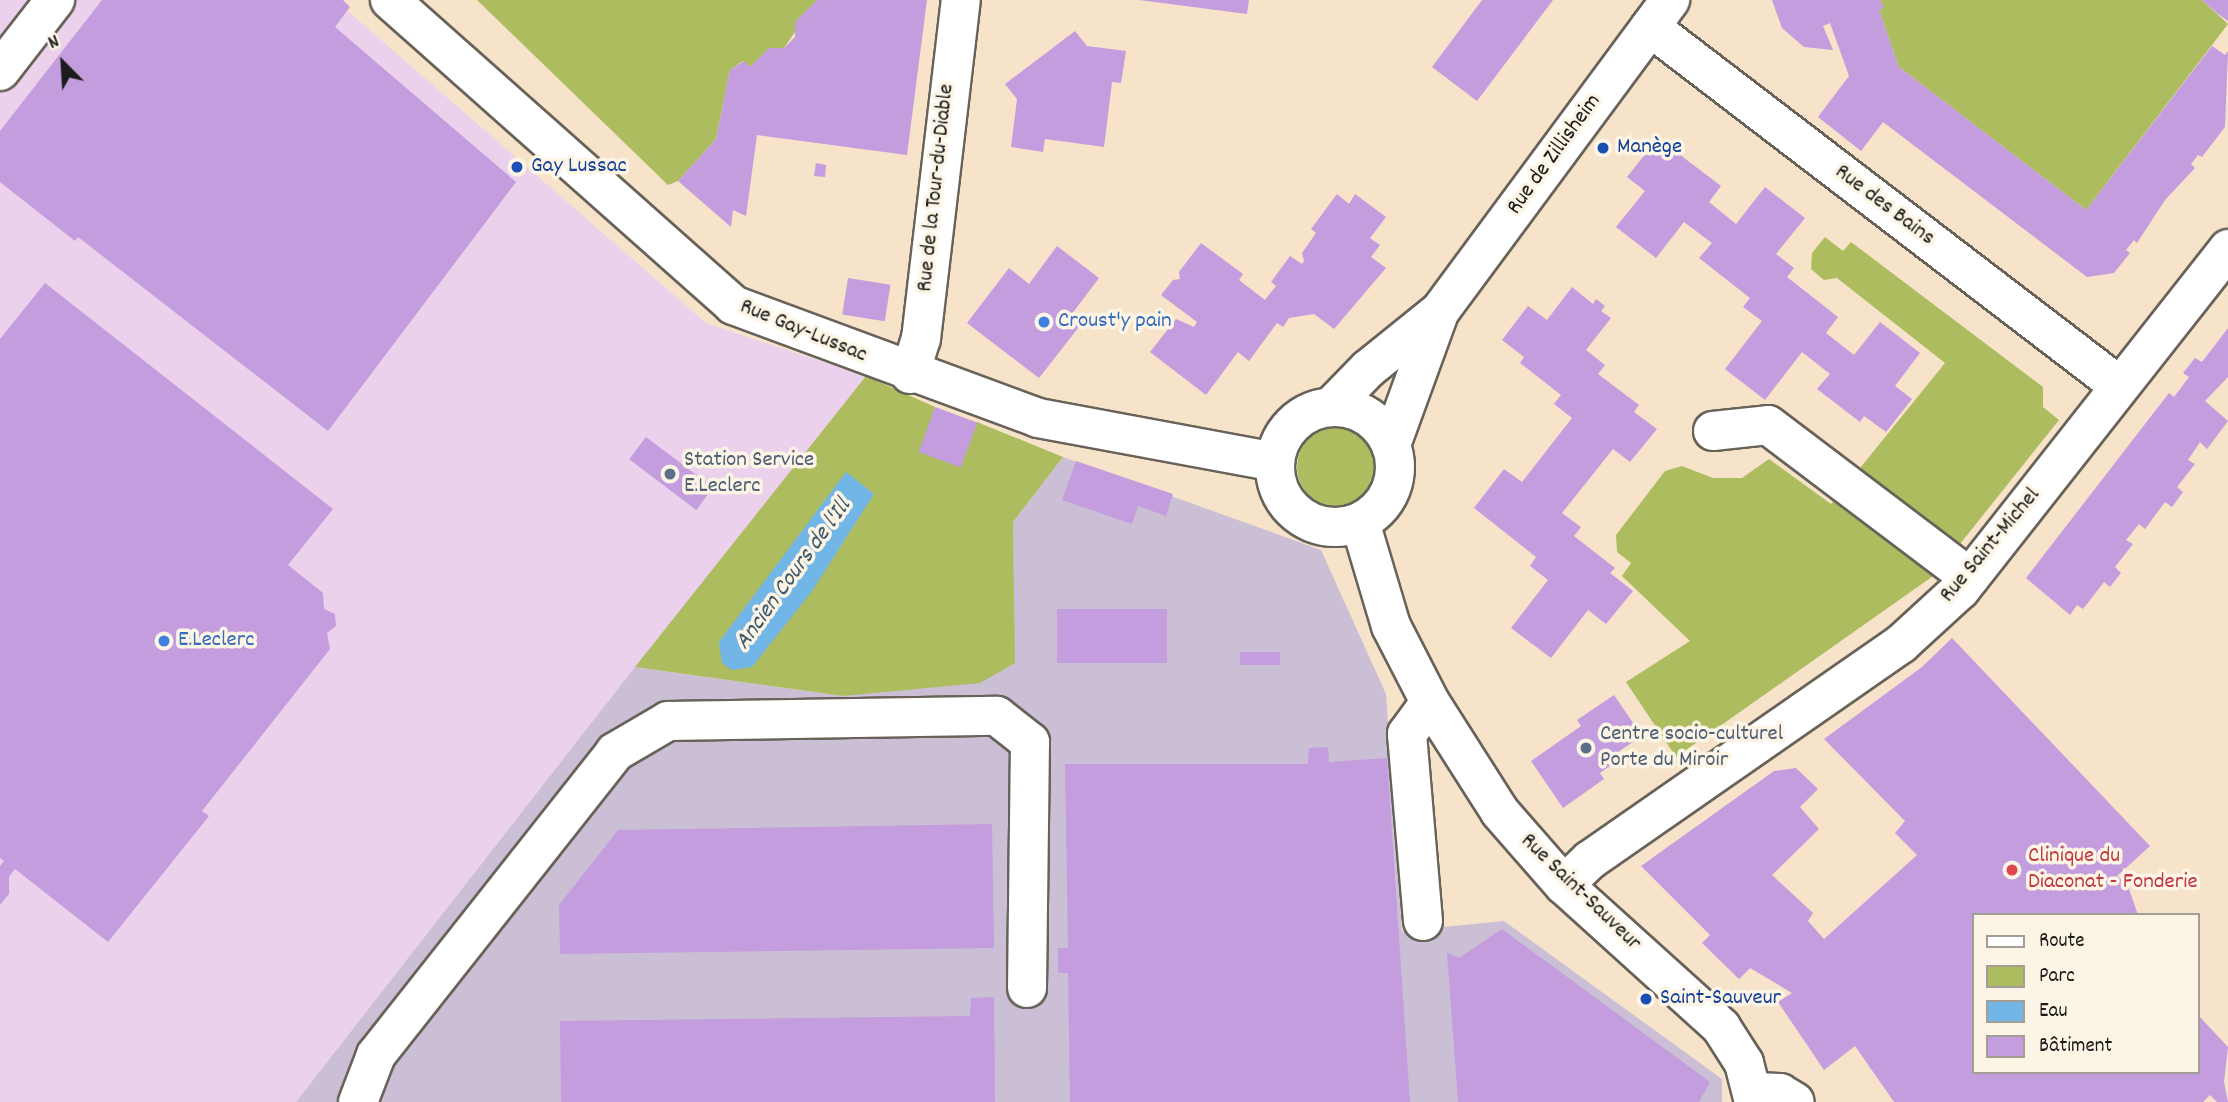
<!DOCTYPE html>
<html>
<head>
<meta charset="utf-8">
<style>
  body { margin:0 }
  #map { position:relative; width:2228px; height:1102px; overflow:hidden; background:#f6e3ca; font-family:Dekko,sans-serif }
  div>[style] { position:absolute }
  .built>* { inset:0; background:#ebd1eb }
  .industrial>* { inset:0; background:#cbbfd5 }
  .green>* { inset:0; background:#acbc5f }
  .round { border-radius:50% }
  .water>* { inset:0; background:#72b5e7 }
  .building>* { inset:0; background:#c39ddd; transform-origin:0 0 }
  .roads { filter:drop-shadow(2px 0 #686259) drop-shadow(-2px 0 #686259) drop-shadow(0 2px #686259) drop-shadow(0 -2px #686259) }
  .minor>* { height:38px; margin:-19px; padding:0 19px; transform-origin:19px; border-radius:19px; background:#fff }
  .minor>.ring { margin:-19px; padding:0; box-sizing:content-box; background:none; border:38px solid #fff; border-radius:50% }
  .dots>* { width:19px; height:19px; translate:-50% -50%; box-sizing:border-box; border:4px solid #fcf5e5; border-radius:50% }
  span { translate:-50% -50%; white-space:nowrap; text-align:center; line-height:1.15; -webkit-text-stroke:7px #fcf5e5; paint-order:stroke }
  .transit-label { font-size:23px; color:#164399 }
  .left { translate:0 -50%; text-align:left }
  .street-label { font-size:23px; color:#1c1c1c }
  .shop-label { font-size:23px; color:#366cbe }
  .service-label { font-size:23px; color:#4e5e75 }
  .health-label { font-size:23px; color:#be3a42 }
  .water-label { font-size:24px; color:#3e596d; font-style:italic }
  .legend { position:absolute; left:1972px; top:913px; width:228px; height:161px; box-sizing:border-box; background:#fcf5e5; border:2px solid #a29e95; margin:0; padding:9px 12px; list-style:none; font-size:21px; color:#1c1c1c }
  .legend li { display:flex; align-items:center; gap:14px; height:35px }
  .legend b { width:35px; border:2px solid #a29e95 }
  .north { position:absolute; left:28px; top:28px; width:70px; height:70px; -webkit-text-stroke:5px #fcf5e5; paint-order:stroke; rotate:336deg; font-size:19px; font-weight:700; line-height:28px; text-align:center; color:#1c1c1c }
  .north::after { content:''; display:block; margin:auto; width:24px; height:32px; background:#1c1c1c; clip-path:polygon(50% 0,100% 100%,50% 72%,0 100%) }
</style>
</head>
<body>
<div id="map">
  <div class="built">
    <i style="clip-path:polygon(0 0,335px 0,706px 323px,866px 376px,296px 1102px,0 1102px)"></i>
  </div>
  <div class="industrial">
    <i style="clip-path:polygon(1063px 457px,1321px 550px,1386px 694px,1402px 931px,1504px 921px,1722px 1079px,1722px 1102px,296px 1102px,635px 667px,843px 696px,1014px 664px,1013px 522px)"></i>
  </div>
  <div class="green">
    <i style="clip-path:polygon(477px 0,817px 0,784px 48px,750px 67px,743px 61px,730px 70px,716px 139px,678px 181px,668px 185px)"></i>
    <i style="clip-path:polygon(1880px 0,2202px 0,2228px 24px,2086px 210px,1899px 67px,1879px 10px,1883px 8px)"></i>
    <i style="clip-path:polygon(1825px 237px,1843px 251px,1851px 242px,2043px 387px,2043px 407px,2059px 420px,1936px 574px,1676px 757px,1626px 682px,1690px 641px,1622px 576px,1631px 563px,1617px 552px,1616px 535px,1665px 471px,1682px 466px,1713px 478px,1742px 478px,1769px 459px,1831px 504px,1945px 363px,1837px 278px,1824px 280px,1811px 269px,1812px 253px)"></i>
    <i style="clip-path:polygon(866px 376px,935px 407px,920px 452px,961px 466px,977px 422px,1063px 457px,1013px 522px,1015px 663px,980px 683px,843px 696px,635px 667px)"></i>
    <i class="round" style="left:1297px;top:428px;width:78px;height:78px"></i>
  </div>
  <div class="water">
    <i style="clip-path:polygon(846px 472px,874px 494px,812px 591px,752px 667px,732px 670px,722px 663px,719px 642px)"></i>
  </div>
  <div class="building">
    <i style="clip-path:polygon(102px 0,343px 0,350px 7px,335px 27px,516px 182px,328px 431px,78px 237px,75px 241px,0 182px,0 131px)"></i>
    <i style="clip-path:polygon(817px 0,927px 0,907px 155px,757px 135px,746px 216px,733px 210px,731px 227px,678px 181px,716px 139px,730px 70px,744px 61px,750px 67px,769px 48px,784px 48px,795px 37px,795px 22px)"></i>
    <i style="clip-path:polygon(1139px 0,1249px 0,1247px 14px)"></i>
    <i style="clip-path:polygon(1482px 0,1553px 0,1477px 101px,1432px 67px)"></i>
    <i style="clip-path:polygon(1772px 0,1880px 0,1884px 8px,1879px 10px,1899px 67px,2086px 210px,2212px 46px,2225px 55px,2228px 51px,2225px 127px,2202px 157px,2198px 155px,2191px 164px,2195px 168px,2165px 200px,2137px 243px,2134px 240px,2126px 250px,2130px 253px,2114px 273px,2087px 277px,1883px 122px,1861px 151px,1818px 117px,1849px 76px,1830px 23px,1823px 26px,1833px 50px,1804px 47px,1782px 28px)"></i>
    <i style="clip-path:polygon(2202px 0,2228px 0,2228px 21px,2218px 14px)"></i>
    <i style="clip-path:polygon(1075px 31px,1087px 46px,1126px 51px,1121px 83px,1112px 82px,1104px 147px,1045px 139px,1043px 152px,1011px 147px,1017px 99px,1005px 84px)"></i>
    <i style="clip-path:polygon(1658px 138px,1721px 186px,1709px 202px,1736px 224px,1765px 187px,1805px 218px,1776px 254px,1794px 268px,1787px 277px,1838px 317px,1826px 333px,1854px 355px,1880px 322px,1920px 353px,1895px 386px,1912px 399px,1886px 432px,1864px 416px,1860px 422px,1817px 389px,1830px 374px,1802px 352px,1765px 400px,1725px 369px,1762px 321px,1743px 307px,1750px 298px,1699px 258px,1712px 243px,1684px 222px,1656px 258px,1616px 227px,1645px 191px,1627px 177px)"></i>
    <i style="clip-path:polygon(816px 163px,826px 165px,825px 177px,814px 176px)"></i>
    <i style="clip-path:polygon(1337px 194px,1349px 204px,1355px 194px,1386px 217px,1370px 238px,1380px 245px,1371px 257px,1386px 268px,1334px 329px,1314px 314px,1289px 318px,1283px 327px,1277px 323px,1249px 361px,1238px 352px,1206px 395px,1150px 352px,1176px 319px,1194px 327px,1197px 322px,1161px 295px,1173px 280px,1180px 279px,1179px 272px,1201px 243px,1243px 274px,1239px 280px,1265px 300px,1276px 286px,1271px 282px,1290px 256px,1302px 264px,1304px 261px,1302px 253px,1316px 233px,1311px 229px)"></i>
    <i style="clip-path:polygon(1057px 246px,1099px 278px,1071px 315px,1082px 323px,1039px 378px,967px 323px,1009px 268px,1029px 284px)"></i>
    <i style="left:848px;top:278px;width:43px;height:37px;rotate:9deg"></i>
    <i style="clip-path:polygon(45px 283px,333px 509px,288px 565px,323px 593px,324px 609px,335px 614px,336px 626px,327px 633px,330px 649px,202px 811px,209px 816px,108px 942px,15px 869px,9px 877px,9px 894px,0 905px,0 866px,4px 861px,0 858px,0 339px)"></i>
    <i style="clip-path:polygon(1572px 287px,1593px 304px,1596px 299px,1605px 306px,1601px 311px,1611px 318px,1586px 350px,1605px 365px,1598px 374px,1639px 405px,1634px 412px,1657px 429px,1630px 462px,1613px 449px,1562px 513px,1581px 527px,1574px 536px,1615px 568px,1610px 573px,1633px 591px,1606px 624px,1588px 610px,1551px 658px,1511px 628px,1548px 580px,1530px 566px,1536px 557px,1474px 508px,1504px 469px,1522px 482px,1572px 418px,1554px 404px,1561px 395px,1520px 363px,1524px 357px,1502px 340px,1528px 306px,1547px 320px)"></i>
    <i style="clip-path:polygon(2228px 328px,2228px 377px,2205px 401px,2228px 421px,2207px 449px,2200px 442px,2188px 460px,2195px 464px,2177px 487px,2183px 492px,2172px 507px,2165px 502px,2145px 529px,2139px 524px,2126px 540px,2133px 544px,2115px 567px,2121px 573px,2110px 587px,2104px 582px,2083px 609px,2077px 605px,2070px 615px,2026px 578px,2169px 393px,2174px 397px,2189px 377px,2183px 373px,2195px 358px,2202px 362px)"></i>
    <i style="left:935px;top:407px;width:45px;height:48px;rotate:20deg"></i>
    <i style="left:646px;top:437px;width:84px;height:28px;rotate:37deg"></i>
    <i style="clip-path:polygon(1076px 461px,1173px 494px,1166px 516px,1138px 506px,1132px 524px,1062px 500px)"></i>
    <i style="left:1057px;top:609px;width:110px;height:54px"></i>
    <i style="clip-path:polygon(1952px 638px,2150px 846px,2117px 876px,2127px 883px,2138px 915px,1974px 915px,1974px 1072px,2198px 1072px,2198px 1015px,2228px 1047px,2224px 1082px,2228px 1102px,2217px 1102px,2210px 1095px,2203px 1102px,1894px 1102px,1855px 1046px,1824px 1070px,1778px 1002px,1792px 993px,1750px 968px,1739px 979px,1702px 943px,1710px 935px,1641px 866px,1774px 771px,1796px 768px,1818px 789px,1800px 807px,1819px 829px,1772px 875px,1813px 913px,1808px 921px,1824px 939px,1917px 855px,1895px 833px,1905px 821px,1824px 739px,1922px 667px)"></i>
    <i style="left:1280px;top:652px;width:13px;height:40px;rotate:90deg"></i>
    <i style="clip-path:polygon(1614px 695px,1642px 736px,1606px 760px,1610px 766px,1600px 773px,1604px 779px,1563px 808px,1531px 761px,1581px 726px,1577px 720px)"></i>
    <i style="clip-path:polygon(1328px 747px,1329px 762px,1387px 758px,1410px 1102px,1070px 1102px,1068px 973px,1058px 973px,1058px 948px,1068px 948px,1065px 764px,1308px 764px,1309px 748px)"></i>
    <i style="clip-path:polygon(992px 824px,994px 948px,560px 954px,559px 905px,618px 830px)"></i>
    <i style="clip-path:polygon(1502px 929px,1710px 1082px,1699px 1102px,1458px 1102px,1447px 953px,1459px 958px)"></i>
    <i style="clip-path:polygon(994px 997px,995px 1102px,561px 1102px,560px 1021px,970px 1016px,971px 998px)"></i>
  </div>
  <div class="roads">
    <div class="minor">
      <i style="left:390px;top:0;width:459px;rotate:41.6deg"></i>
      <i style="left:733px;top:305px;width:325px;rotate:20.3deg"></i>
      <i style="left:1038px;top:418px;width:241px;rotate:10.5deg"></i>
      <i style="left:1650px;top:27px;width:589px;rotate:37.41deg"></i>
      <i style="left:0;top:71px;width:90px;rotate:-52.2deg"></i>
      <i style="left:910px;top:374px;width:37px;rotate:-73deg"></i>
      <i style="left:921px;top:339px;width:341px;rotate:-83.3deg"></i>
      <i style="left:1331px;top:407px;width:53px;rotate:-45.8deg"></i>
      <i style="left:1368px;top:369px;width:92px;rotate:-38.9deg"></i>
      <i style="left:1440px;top:311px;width:387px;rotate:-53.5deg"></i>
      <i class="ring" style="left:1275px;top:407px;width:82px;height:82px"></i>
      <i style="left:1713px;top:431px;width:55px;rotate:-6.2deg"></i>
      <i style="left:1768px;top:425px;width:253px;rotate:37.1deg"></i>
      <i style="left:1391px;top:445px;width:140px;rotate:-70deg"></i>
      <i style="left:1360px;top:522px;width:109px;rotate:73.4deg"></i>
      <i style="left:1391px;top:626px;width:85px;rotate:62.8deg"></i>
      <i style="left:1430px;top:702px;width:130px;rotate:57.5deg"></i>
      <i style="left:1500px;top:812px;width:97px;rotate:48.8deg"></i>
      <i style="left:1564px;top:885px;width:212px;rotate:42.1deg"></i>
      <i style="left:1721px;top:1027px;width:43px;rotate:57.4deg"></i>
      <i style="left:1744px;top:1063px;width:40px;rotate:75.6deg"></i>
      <i style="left:1564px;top:885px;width:36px;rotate:-44deg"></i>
      <i style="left:1590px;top:860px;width:379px;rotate:-34.8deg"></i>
      <i style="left:1901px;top:644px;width:80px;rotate:-42.5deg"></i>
      <i style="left:1960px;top:590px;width:434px;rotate:-51.8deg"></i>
      <i style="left:1423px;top:921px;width:188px;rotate:-94.9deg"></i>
      <i style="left:1407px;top:734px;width:39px;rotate:-54deg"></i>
      <i style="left:1754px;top:1092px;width:26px;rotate:2deg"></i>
      <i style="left:1780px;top:1093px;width:17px;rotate:31deg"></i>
      <i style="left:358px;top:1102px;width:50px;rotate:-69deg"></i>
      <i style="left:376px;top:1055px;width:386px;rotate:-51.7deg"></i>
      <i style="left:615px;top:752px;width:61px;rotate:-30.3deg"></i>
      <i style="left:668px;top:721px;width:329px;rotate:-0.9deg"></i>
      <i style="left:997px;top:716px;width:42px;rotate:38.2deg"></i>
      <i style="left:1030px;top:742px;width:246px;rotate:90.7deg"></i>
    </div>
  </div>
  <div class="dots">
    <i style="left:1603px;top:148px;background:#1a4fb4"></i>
    <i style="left:517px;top:167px;background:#1a4fb4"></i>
    <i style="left:1044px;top:322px;background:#3f7fe0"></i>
    <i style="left:670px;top:474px;background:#5c6f8a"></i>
    <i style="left:164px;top:641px;background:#3f7fe0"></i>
    <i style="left:1586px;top:748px;background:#5c6f8a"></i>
    <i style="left:2012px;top:870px;background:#e0444e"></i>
    <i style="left:1646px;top:999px;background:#1a4fb4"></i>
  </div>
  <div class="transit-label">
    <span class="left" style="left:1617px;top:148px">Manège</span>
    <span class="left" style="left:531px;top:167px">Gay Lussac</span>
    <span class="left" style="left:1660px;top:999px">Saint-Sauveur</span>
  </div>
  <div class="street-label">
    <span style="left:1555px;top:155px;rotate:-54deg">Rue de Zillisheim</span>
    <span style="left:937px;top:188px;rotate:-84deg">Rue de la Tour-du-Diable</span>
    <span style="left:1884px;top:206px;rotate:37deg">Rue des Bains</span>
    <span style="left:803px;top:332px;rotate:22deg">Rue Gay-Lussac</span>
    <span style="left:1991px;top:546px;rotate:-50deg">Rue Saint-Michel</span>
    <span style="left:1580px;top:893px;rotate:44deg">Rue Saint-Sauveur</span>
  </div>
  <div class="shop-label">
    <span class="left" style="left:1058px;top:322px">Croust'y pain</span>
    <span class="left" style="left:178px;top:641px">E.Leclerc</span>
  </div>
  <div class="service-label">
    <span class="left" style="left:684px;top:474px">Station Service<br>E.Leclerc</span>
    <span class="left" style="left:1600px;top:748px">Centre socio-culturel<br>Porte du Miroir</span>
  </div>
  <div class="health-label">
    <span class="left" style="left:2028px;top:870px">Clinique du<br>Diaconat - Fonderie</span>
  </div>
  <div class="water-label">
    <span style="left:794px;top:575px;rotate:-54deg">Ancien Cours de l'Ill</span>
  </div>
  <ul class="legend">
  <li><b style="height:9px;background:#fff"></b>Route</li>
  <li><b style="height:19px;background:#acbc5f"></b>Parc</li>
  <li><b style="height:19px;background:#72b5e7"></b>Eau</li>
  <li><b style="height:19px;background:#c39ddd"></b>Bâtiment</li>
  </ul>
  <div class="north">N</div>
</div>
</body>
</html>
